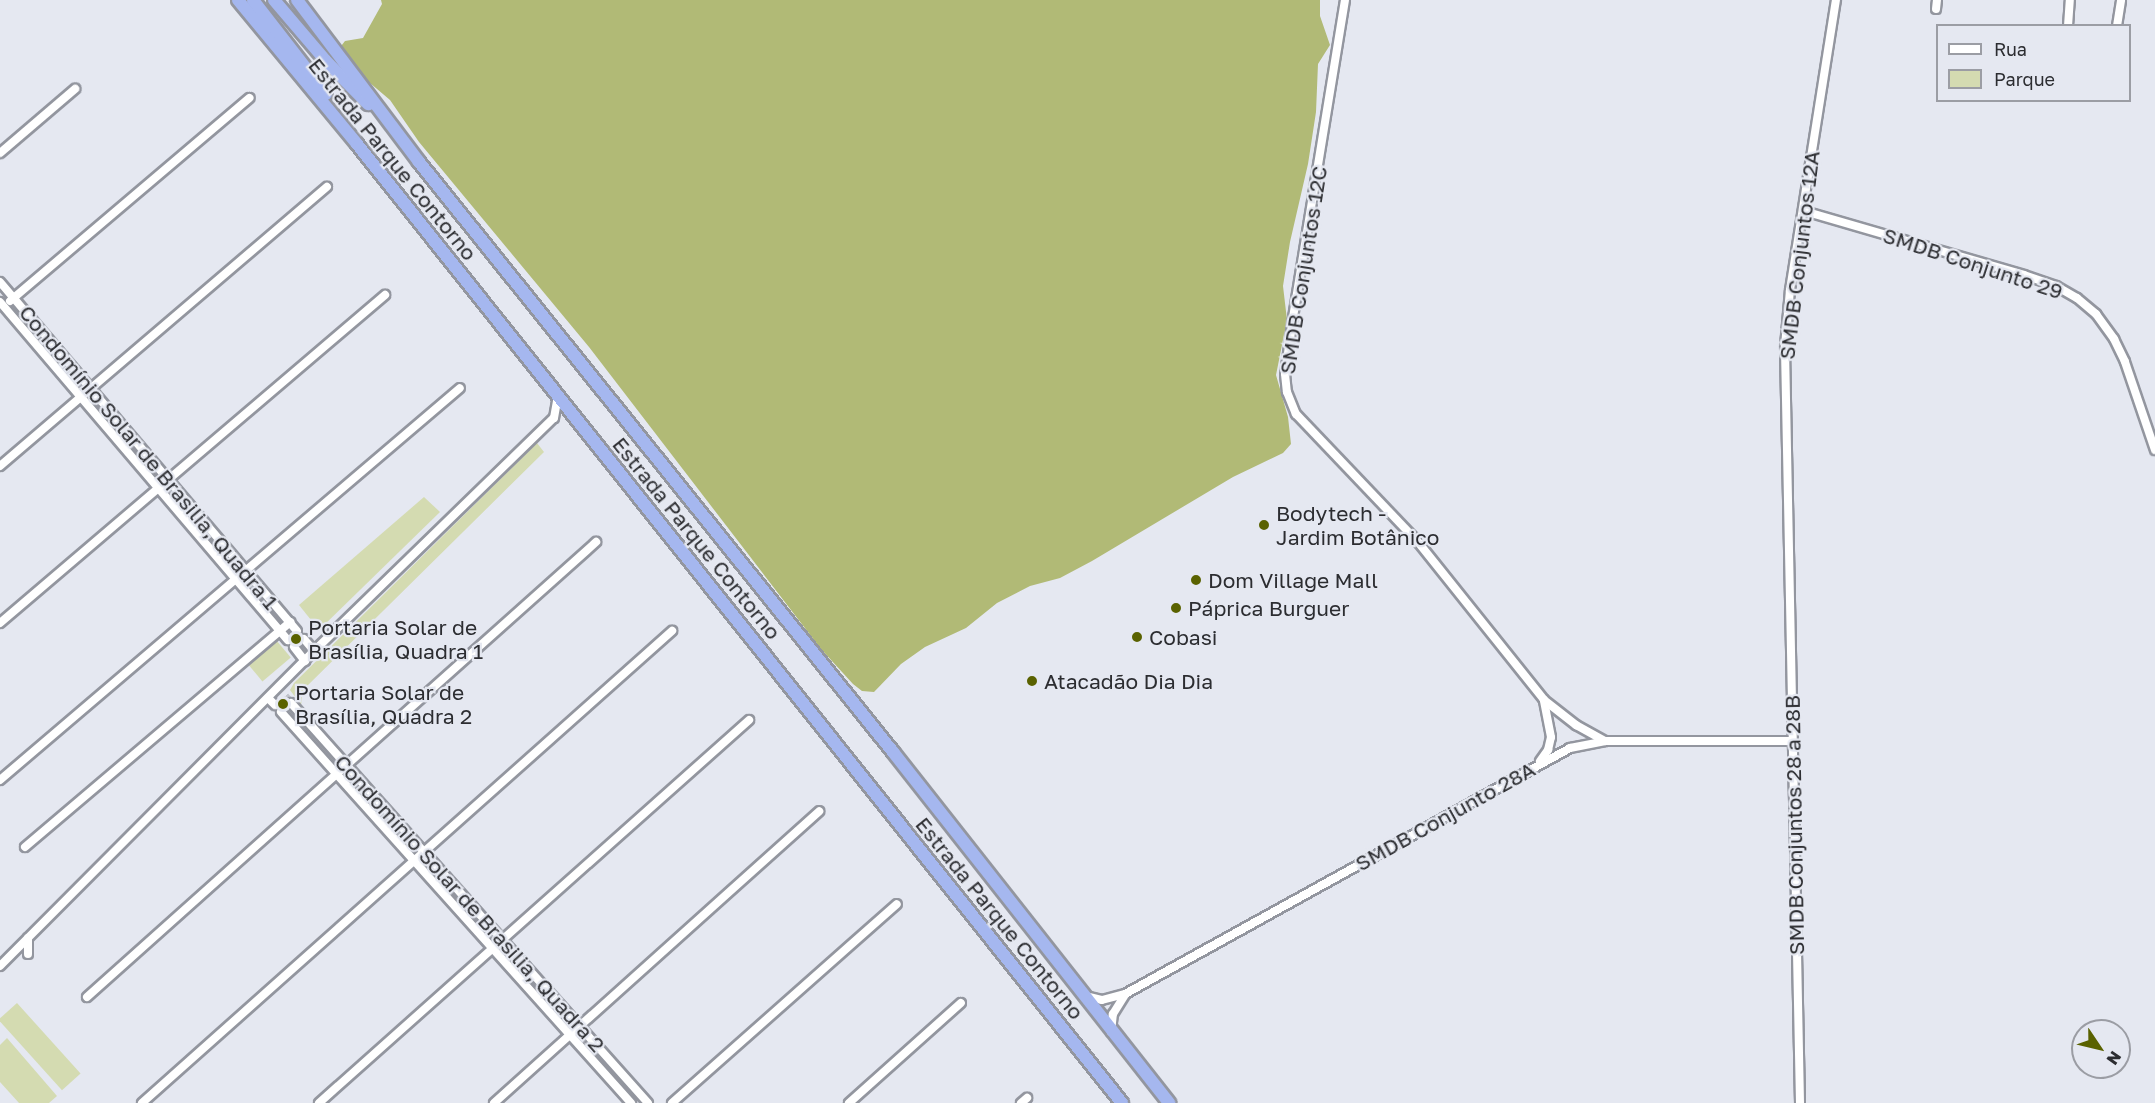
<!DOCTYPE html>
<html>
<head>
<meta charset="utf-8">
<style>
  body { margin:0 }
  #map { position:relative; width:2155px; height:1103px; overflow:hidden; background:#e5e8f1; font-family:"Golos Text",sans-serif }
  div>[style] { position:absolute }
  .green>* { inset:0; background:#d4dbb1; transform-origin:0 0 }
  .forest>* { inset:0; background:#b1ba76 }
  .minor-tunnel>* { height:8px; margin-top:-4px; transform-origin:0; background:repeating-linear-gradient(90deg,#c0c3cb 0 8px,transparent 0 12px) }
  .roads { filter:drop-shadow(2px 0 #93969f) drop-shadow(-2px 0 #93969f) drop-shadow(0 2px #93969f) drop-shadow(0 -2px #93969f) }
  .minor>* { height:8px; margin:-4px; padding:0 4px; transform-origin:4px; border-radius:4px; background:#fff }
  .highway>* { height:12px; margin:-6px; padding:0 6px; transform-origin:6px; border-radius:6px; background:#a5b7ef }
  .dots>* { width:16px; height:16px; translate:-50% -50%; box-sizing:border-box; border:3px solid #e5e8f1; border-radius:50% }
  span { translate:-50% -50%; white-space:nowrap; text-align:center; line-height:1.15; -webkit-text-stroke:4.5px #e5e8f1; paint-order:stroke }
  .street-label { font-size:21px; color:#2c2d31 }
  .poi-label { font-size:21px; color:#2c2d31 }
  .left { translate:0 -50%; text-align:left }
  .legend { position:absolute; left:1936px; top:24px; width:195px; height:78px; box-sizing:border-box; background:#e5e8f1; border:2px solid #9b9da4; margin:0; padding:8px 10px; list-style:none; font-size:18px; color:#2c2d31 }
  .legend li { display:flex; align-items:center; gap:12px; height:30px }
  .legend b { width:30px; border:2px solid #9b9da4 }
  .north { position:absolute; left:2071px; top:1019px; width:60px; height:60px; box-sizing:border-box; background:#e5e8f1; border:2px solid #9b9da4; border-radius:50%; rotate:125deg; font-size:16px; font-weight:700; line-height:24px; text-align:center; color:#2c2d31 }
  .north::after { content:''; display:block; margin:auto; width:21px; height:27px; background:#5a6200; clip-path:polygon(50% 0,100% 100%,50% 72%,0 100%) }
</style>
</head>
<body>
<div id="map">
  <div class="green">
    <i style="clip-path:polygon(537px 443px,544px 452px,303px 690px,301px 705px,290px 690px,294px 683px)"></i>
    <i style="clip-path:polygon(424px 497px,440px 512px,319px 630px,299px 605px)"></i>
    <i style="left:276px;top:640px;width:23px;height:37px;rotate:50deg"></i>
    <i style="left:17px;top:1003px;width:95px;height:25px;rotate:48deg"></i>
    <i style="clip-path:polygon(7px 1038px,57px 1096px,49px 1103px,19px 1103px,0 1082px,0 1045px)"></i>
  </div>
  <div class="forest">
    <i style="clip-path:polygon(381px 0,1320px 0,1320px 16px,1330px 45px,1318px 64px,1316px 112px,1308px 164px,1290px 242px,1283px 286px,1287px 320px,1276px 375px,1288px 417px,1291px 444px,1283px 453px,1233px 477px,1092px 561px,1060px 578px,1030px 586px,997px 603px,966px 628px,925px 647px,901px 664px,874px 692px,862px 691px,853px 684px,821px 649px,589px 347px,419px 142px,390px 100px,357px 72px,338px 50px,345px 41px,363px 38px,382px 4px)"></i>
  </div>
  <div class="minor-tunnel">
    <i style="left:285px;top:696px;width:9px;rotate:49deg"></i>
  </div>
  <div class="roads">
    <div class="minor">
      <i style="left:1345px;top:0;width:329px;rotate:99.3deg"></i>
      <i style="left:1292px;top:325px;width:49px;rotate:98.1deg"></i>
      <i style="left:1285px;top:374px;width:18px;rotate:84deg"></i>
      <i style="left:1287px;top:392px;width:24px;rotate:68deg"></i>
      <i style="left:1296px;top:414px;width:177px;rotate:46.4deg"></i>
      <i style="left:1418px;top:542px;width:202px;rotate:51.4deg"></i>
      <i style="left:1544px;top:700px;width:41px;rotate:38deg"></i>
      <i style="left:1576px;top:725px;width:33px;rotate:29deg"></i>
      <i style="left:1936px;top:9px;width:9px;rotate:-84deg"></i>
      <i style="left:2068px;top:26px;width:26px;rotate:-86deg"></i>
      <i style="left:2117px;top:26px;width:26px;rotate:-81deg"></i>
      <i style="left:0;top:153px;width:99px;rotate:-40.5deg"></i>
      <i style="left:1804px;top:211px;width:229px;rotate:16.2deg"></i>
      <i style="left:2024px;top:275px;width:34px;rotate:19deg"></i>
      <i style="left:2056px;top:286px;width:24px;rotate:30deg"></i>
      <i style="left:2077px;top:298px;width:25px;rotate:40deg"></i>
      <i style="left:2096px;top:314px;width:31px;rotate:54deg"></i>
      <i style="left:2114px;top:339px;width:25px;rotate:64deg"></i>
      <i style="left:2125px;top:362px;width:93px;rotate:71.2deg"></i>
      <i style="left:0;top:282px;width:458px;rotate:49.6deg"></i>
      <i style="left:10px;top:301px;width:314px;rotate:-40.3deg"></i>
      <i style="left:0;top:302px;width:444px;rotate:49.6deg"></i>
      <i style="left:0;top:466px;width:430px;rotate:-40.5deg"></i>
      <i style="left:0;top:623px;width:506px;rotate:-40.43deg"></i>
      <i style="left:304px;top:639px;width:16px;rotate:50deg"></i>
      <i style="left:294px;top:647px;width:18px;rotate:52deg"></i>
      <i style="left:268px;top:698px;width:10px;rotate:45deg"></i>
      <i style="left:291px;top:703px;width:536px;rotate:48.25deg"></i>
      <i style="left:281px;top:712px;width:525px;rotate:48.17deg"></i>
      <i style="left:1540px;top:761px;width:14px;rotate:-54deg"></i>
      <i style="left:1548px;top:750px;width:13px;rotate:-77deg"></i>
      <i style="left:1551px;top:737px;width:38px;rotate:-101deg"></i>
      <i style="left:0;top:780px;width:604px;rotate:-40.44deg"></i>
      <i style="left:25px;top:847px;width:348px;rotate:-40.3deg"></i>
      <i style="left:28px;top:954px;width:16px;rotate:-90deg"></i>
      <i style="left:0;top:966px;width:445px;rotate:-45.1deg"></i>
      <i style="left:314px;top:651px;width:334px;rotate:-44.2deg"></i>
      <i style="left:554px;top:418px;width:23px;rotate:-80deg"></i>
      <i style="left:1085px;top:996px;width:17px;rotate:13deg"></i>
      <i style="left:1102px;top:1000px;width:24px;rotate:-15deg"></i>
      <i style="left:1125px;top:994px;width:508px;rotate:-28.93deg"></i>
      <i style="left:1570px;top:748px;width:36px;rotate:-11deg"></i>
      <i style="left:1605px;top:741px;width:187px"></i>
      <i style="left:87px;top:997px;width:683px;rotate:-41.79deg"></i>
      <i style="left:1111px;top:1032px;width:18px;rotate:-84deg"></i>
      <i style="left:1113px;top:1014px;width:22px;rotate:-58deg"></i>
      <i style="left:142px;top:1103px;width:710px;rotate:-41.69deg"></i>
      <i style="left:319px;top:1103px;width:576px;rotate:-41.69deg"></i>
      <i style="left:494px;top:1103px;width:437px;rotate:-41.9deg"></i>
      <i style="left:672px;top:1103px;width:300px;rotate:-41.5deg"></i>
      <i style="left:849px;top:1103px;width:150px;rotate:-41.8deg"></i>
      <i style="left:1021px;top:1103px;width:8px;rotate:-40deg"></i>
      <i style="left:1800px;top:1103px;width:757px;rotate:-91.14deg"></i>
      <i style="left:1785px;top:346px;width:56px;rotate:-84.9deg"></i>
      <i style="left:1790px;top:290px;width:294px;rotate:-81deg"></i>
    </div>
    <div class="highway">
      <i style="left:238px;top:0;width:187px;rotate:50.4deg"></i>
      <i style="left:357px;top:144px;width:1227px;rotate:51.42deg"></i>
      <i style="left:253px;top:0;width:119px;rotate:52.2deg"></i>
      <i style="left:274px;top:0;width:79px;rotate:49.6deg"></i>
      <i style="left:325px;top:60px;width:62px;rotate:45.7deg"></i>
      <i style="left:297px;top:0;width:203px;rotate:53deg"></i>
      <i style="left:419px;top:162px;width:757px;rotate:51.22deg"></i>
      <i style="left:893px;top:752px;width:447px;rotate:51.8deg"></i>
    </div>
  </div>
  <div class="dots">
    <i style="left:1264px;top:525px;background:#5a6200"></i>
    <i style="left:1196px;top:580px;background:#5a6200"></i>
    <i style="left:1176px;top:608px;background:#5a6200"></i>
    <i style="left:1137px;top:637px;background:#5a6200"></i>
    <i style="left:296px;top:639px;background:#5a6200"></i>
    <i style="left:1032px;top:681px;background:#5a6200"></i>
    <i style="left:283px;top:704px;background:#5a6200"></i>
  </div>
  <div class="street-label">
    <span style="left:393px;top:159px;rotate:51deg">Estrada Parque Contorno</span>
    <span style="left:1799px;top:255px;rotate:-83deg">SMDB Conjuntos 12A</span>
    <span style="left:1973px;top:263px;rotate:18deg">SMDB Conjunto 29</span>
    <span style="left:1303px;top:270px;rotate:-81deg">SMDB Conjuntos 12C</span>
    <span style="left:149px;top:457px;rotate:50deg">Condomínio Solar de Brasilia, Quadra 1</span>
    <span style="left:697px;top:538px;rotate:51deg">Estrada Parque Contorno</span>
    <span style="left:1445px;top:816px;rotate:-29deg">SMDB Conjunto 28A</span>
    <span style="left:1794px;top:825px;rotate:-91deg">SMDB Conjuntos 28 a 28B</span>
    <span style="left:470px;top:903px;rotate:48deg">Condomínio Solar de Brasilia, Quadra 2</span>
    <span style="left:1000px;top:918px;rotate:51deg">Estrada Parque Contorno</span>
  </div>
  <div class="poi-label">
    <span class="left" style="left:1276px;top:525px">Bodytech -<br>Jardim Botânico</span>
    <span class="left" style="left:1208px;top:580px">Dom Village Mall</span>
    <span class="left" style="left:1188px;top:608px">Páprica Burguer</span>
    <span class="left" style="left:308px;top:639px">Portaria Solar de<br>Brasília, Quadra 1</span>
    <span class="left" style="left:1149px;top:637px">Cobasi</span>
    <span class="left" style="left:1044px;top:681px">Atacadão Dia Dia</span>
    <span class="left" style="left:295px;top:704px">Portaria Solar de<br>Brasília, Quadra 2</span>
  </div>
  <ul class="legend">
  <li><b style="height:8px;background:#fff"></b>Rua</li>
  <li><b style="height:16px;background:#d4dbb1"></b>Parque</li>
  </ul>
  <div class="north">N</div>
</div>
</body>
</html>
